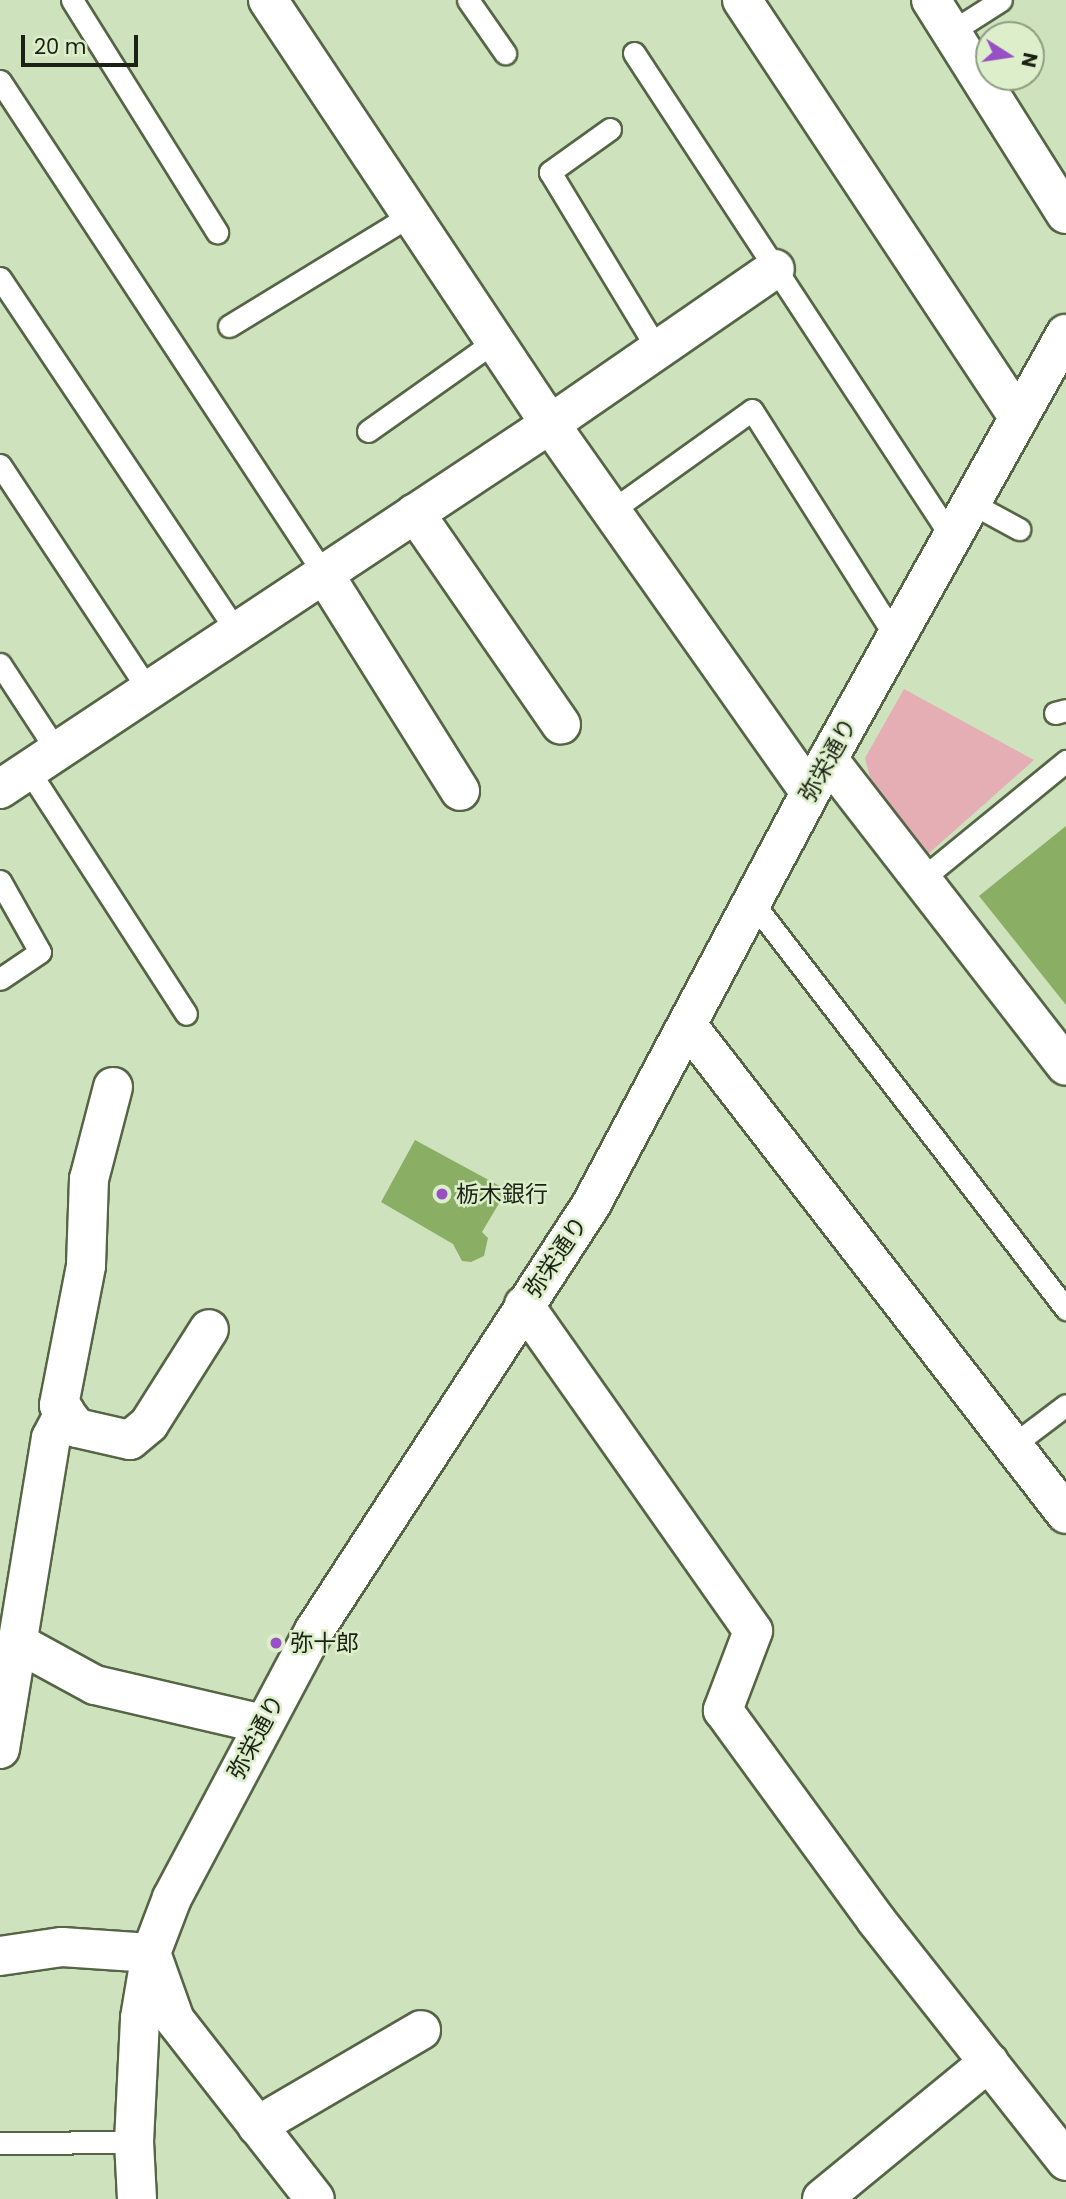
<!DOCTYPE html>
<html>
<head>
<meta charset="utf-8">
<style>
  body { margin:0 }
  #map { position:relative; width:1066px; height:2199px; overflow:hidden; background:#cfe2be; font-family:Poppins,"Noto Sans JP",sans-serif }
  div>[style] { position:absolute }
  .green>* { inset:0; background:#e5aeb5 }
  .building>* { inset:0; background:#8bae65 }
  .roads { filter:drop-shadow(2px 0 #556545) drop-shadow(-2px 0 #556545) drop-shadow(0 2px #556545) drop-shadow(0 -2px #556545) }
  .lane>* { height:21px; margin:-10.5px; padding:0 10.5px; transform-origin:10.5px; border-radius:10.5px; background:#fff }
  .street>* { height:38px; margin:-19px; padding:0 19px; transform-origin:19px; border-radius:19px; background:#fff }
  .secondary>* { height:38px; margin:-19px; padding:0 19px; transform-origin:19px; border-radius:19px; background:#fff }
  .dots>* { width:19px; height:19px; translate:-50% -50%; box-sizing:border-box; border:4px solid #dcefca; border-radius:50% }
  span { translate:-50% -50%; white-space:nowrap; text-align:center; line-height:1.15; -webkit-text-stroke:5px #dcefca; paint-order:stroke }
  .street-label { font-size:23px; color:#1b2215 }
  .poi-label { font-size:23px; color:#1b2215 }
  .left { translate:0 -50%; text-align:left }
  .north { position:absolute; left:975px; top:21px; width:70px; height:70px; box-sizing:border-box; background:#dcefca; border:2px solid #8f9d82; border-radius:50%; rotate:102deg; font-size:19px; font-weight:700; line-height:28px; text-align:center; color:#1b2215 }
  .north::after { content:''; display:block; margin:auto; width:24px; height:32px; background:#9751c5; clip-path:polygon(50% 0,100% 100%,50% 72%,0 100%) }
  .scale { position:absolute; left:21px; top:35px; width:117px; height:32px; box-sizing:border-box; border:4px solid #1b2215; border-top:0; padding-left:9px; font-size:21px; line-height:24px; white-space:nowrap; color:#1b2215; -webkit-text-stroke:5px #dcefca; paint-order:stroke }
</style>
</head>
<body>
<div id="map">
  <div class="green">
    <i style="clip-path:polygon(904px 689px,1034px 760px,927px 855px,873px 789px,865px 758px)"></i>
  </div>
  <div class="building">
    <i style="clip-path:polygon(1066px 826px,1066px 1005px,979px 896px)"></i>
    <i style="clip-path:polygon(415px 1140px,507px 1190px,482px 1232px,488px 1238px,484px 1256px,471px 1262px,462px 1261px,453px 1244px,381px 1202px)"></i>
  </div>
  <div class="roads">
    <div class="lane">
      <i style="left:72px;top:0;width:274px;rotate:58deg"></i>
      <i style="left:468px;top:0;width:65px;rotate:55.1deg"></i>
      <i style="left:951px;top:32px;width:59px;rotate:-32.6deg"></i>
      <i style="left:634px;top:53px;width:580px;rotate:56.75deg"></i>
      <i style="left:0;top:81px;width:590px;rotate:56.69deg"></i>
      <i style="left:610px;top:129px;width:74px;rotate:144.4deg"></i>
      <i style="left:550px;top:172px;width:208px;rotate:58.8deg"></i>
      <i style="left:0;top:278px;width:426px;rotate:56.2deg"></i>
      <i style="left:229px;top:326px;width:213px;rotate:-31.4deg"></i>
      <i style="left:368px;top:431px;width:156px;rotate:-35.3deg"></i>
      <i style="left:0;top:465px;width:271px;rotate:56.6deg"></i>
      <i style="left:971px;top:503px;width:55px;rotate:28.4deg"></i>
      <i style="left:611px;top:511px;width:173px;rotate:-35.6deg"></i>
      <i style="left:752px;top:410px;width:270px;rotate:57.7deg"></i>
      <i style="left:0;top:664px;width:104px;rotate:56.8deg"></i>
      <i style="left:1055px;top:713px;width:11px;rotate:-15deg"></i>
      <i style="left:29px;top:771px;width:289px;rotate:57.1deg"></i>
      <i style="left:923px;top:878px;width:185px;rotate:-39.3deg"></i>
      <i style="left:0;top:881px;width:81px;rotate:60.6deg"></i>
      <i style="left:40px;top:952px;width:48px;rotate:146deg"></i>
      <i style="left:753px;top:903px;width:513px;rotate:52.37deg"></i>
      <i style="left:1013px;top:1445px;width:66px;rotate:-37deg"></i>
      <i style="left:0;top:2143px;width:134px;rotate:-0.4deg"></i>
    </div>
    <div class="street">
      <i style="left:268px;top:0;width:509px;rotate:56.37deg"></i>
      <i style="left:550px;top:424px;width:451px;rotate:54.8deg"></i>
      <i style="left:742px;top:0;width:501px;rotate:56.47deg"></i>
      <i style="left:931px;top:0;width:253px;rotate:57.8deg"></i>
      <i style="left:415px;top:513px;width:257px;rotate:55.4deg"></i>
      <i style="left:324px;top:574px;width:256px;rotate:57.9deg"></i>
      <i style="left:828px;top:759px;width:388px;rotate:52.2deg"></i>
      <i style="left:0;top:789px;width:660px;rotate:-33.57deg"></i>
      <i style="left:550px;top:424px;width:273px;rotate:-34.6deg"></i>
      <i style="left:688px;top:1026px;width:617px;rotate:52.24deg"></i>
      <i style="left:113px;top:1087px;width:95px;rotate:104.6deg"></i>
      <i style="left:89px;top:1179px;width:87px;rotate:92deg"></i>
      <i style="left:86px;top:1266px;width:142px;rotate:101deg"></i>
      <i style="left:59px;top:1405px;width:29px;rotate:52deg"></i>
      <i style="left:77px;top:1428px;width:54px;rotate:12.8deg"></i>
      <i style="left:130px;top:1440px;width:25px;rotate:-40deg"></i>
      <i style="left:149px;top:1424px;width:112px;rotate:-57.7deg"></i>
      <i style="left:524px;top:1305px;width:398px;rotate:54.9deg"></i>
      <i style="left:753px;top:1631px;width:85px;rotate:110.8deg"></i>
      <i style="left:723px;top:1710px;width:260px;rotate:53.9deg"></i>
      <i style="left:876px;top:1920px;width:307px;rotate:51.7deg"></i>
      <i style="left:16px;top:1642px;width:90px;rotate:28.6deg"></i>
      <i style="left:95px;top:1685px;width:171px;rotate:13.1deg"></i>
      <i style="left:0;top:1749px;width:315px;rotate:-80.7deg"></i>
      <i style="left:51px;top:1438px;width:30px;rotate:-62deg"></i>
      <i style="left:0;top:1956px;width:63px;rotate:-8.3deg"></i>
      <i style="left:62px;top:1947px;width:89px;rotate:3.9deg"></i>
      <i style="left:151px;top:1953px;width:71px;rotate:70.3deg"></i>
      <i style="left:175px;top:2020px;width:227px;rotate:52deg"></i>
      <i style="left:257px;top:2126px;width:190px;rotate:-30.3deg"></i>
      <i style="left:822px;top:2199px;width:216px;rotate:-39.4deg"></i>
    </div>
    <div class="secondary">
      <i style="left:137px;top:2199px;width:57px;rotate:-93deg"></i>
      <i style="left:134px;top:2142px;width:124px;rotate:-87.2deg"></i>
      <i style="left:140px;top:2018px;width:66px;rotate:-80.4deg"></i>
      <i style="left:151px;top:1953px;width:59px;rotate:-69.1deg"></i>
      <i style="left:172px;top:1898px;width:302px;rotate:-62deg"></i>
      <i style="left:314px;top:1631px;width:508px;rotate:-56.97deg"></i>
      <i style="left:591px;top:1205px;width:505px;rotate:-62.01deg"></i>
      <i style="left:828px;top:759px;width:487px;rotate:-60.8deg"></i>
    </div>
  </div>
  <div class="dots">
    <i style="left:442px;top:1194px;background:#9751c5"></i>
    <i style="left:276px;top:1643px;background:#9751c5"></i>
  </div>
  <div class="street-label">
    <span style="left:828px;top:760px;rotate:-61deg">弥栄通り</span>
    <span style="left:556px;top:1257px;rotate:-56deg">弥栄通り</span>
    <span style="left:256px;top:1737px;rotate:-62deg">弥栄通り</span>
  </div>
  <div class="poi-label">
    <span class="left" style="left:456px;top:1194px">栃木銀行</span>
    <span class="left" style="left:290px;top:1643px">弥十郎</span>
  </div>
  <div class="north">N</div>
  <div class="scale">20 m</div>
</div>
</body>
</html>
